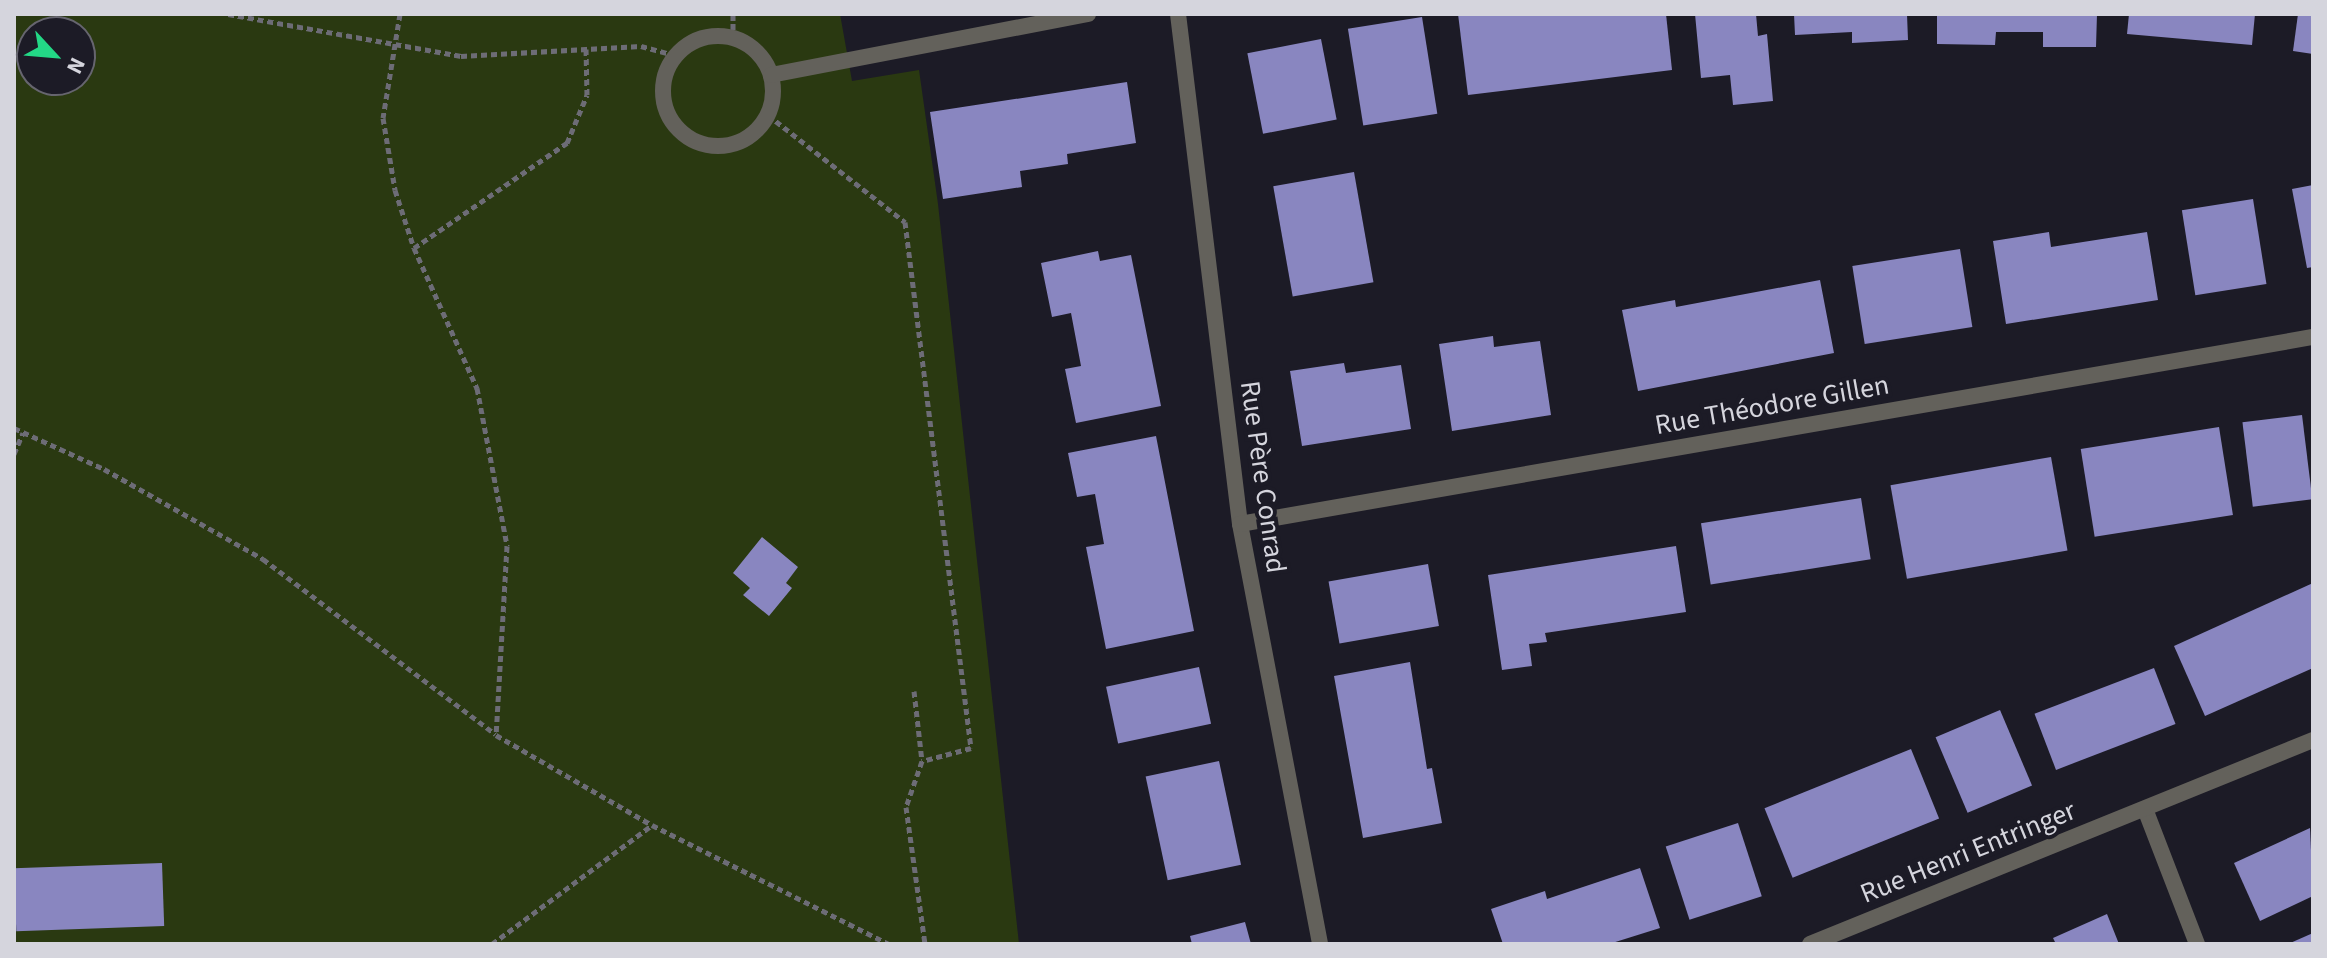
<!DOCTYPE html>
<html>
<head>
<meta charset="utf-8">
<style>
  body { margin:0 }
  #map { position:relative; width:2327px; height:958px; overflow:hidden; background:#1c1b26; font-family:"Source Sans 3",sans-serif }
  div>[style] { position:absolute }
  .green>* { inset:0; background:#2a3911 }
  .building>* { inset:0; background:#8986c0; transform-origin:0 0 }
  .path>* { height:5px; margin-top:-2.5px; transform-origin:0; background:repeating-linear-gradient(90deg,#6d6c76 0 6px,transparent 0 10px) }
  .street>* { height:16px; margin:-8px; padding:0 8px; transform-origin:8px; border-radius:8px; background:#63615b }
  .street>.ring { margin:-8px; padding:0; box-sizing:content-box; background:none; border:16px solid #63615b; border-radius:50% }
  span { translate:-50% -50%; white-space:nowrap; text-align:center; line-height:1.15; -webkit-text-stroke:8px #1c1b26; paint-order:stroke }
  .street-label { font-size:28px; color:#d5d5dd }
  .frame { position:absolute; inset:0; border:16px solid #d5d5dd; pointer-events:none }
  .north { position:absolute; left:16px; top:16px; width:80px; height:80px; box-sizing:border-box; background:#1c1b26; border:2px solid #66656f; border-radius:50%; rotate:116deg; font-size:22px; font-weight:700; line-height:32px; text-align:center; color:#d5d5dd }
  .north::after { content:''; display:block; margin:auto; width:28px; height:36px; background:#23d886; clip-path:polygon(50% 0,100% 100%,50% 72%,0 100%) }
</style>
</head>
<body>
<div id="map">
  <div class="green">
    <i style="clip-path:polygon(evenodd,14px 14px,840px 14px,852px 81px,919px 70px,938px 204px,1019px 944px,14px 944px,14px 14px,32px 32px,80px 32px,80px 80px,32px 80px,32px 32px)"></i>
  </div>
  <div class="building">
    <i style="clip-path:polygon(1458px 14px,1666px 14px,1672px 70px,1468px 95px)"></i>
    <i style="clip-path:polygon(1695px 14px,1756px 14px,1758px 36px,1767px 34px,1773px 101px,1733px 105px,1730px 75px,1701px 78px)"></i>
    <i style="clip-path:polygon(1794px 14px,1907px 14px,1908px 40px,1852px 43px,1852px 32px,1795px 35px)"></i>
    <i style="clip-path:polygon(1937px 14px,2097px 14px,2096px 47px,2043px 47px,2043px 32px,1996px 32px,1995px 45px,1937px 44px)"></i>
    <i style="clip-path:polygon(2129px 14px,2255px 14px,2252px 45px,2127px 34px)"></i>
    <i style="clip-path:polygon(2298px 14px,2313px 14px,2313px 54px,2293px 51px)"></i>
    <i style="left:1422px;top:17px;width:98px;height:75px;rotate:81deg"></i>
    <i style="left:1321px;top:39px;width:82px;height:75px;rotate:79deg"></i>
    <i style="clip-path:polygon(1127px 82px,1136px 143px,1067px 154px,1068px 164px,1020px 171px,1022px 187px,943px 199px,930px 112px)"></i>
    <i style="left:1354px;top:172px;width:112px;height:82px;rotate:80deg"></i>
    <i style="clip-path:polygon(2313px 185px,2313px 267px,2307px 268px,2292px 189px)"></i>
    <i style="left:2253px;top:199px;width:86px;height:72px;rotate:81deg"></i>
    <i style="clip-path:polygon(2049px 232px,2051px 247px,2147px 232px,2158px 300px,2006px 324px,1993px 241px)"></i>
    <i style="left:1960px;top:249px;width:79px;height:109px;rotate:81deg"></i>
    <i style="clip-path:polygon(1098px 251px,1100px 261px,1131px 255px,1161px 406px,1076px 423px,1065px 369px,1081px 366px,1071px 313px,1052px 317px,1041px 263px)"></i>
    <i style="clip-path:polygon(1820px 280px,1834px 353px,1638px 391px,1622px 310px,1675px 300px,1676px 307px)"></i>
    <i style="clip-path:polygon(1493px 336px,1494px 347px,1540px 341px,1551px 415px,1452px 431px,1439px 344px)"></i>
    <i style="clip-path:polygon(1344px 363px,1346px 373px,1401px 365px,1411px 429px,1302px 446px,1290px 371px)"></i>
    <i style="left:2302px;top:415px;width:85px;height:60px;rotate:83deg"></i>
    <i style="left:2219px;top:427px;width:89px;height:140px;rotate:81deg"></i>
    <i style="clip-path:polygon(1156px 436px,1194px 631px,1106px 649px,1086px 547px,1104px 544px,1095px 494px,1077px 497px,1068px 453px)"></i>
    <i style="left:2051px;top:457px;width:95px;height:163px;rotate:80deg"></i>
    <i style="left:1861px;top:498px;width:62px;height:162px;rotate:81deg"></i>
    <i style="clip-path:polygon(762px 537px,798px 567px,786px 583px,792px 588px,769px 616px,743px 595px,750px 588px,733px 573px)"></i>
    <i style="clip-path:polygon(1676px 546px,1686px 612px,1545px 633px,1547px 642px,1529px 644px,1532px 666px,1502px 670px,1488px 575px)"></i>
    <i style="left:1428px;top:564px;width:63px;height:101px;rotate:80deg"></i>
    <i style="clip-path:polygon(2313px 583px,2313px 668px,2205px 716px,2174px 646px)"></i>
    <i style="clip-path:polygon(1410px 662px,1427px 769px,1432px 768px,1442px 823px,1363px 838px,1334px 676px)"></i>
    <i style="left:1199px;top:667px;width:58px;height:95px;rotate:78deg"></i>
    <i style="left:2154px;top:668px;width:60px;height:128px;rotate:69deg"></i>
    <i style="left:2000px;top:710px;width:82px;height:70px;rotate:67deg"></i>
    <i style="left:1911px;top:749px;width:75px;height:158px;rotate:68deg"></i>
    <i style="left:1219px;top:761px;width:106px;height:75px;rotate:78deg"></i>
    <i style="left:1738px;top:823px;width:77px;height:76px;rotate:72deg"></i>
    <i style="clip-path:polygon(2310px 828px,2313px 896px,2260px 921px,2234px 863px)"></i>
    <i style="left:162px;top:863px;width:63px;height:148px;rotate:88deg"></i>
    <i style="clip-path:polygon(1640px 868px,1660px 928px,1609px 944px,1503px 944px,1491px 909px,1545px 891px,1547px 899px)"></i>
    <i style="clip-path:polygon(2107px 914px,2119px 944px,2056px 944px,2053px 938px)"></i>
    <i style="clip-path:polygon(1245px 922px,1251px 944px,1192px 944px,1190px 936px)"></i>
    <i style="clip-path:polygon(2313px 933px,2313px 944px,2288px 944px)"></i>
  </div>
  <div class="path">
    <i style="left:228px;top:14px;width:237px;rotate:10.2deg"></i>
    <i style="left:461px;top:56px;width:180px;rotate:-3.2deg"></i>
    <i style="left:641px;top:46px;width:35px;rotate:15deg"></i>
    <i style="left:400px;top:14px;width:105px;rotate:99.3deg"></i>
    <i style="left:383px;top:118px;width:73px;rotate:80.5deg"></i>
    <i style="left:395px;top:190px;width:61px;rotate:71.9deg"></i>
    <i style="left:414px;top:248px;width:154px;rotate:65.8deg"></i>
    <i style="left:477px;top:388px;width:161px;rotate:79.2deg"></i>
    <i style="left:507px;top:546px;width:189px;rotate:93.3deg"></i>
    <i style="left:496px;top:735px;width:180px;rotate:30deg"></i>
    <i style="left:652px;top:825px;width:265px;rotate:26.7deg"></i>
    <i style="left:733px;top:14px;width:23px;rotate:90deg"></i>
    <i style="left:768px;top:115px;width:174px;rotate:38deg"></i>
    <i style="left:905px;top:222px;width:530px;rotate:82.85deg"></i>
    <i style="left:971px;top:748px;width:51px;rotate:165.1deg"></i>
    <i style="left:414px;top:248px;width:186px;rotate:-34.5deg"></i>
    <i style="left:567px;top:143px;width:52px;rotate:-67.4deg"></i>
    <i style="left:587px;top:95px;width:46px;rotate:-91.2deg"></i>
    <i style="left:14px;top:428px;width:99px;rotate:24.5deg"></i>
    <i style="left:104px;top:469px;width:183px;rotate:29.5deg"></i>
    <i style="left:263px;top:559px;width:291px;rotate:37deg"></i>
    <i style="left:14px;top:454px;width:23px;rotate:-67deg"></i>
    <i style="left:914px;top:691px;width:70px;rotate:83.5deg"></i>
    <i style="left:922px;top:761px;width:49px;rotate:109.2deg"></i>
    <i style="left:906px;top:807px;width:138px;rotate:82.1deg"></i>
    <i style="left:492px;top:944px;width:199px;rotate:-36.6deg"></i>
  </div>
  <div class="street">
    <i style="left:1178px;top:14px;width:514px;rotate:83.07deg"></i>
    <i style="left:1240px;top:524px;width:428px;rotate:79.2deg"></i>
    <i class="ring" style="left:663px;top:36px;width:94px;height:94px"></i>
    <i style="left:771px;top:75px;width:323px;rotate:-10.9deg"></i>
    <i style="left:1240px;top:524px;width:1089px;rotate:-9.89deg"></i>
    <i style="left:2145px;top:809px;width:145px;rotate:68.9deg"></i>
    <i style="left:1810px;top:944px;width:543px;rotate:-22.08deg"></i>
  </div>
  <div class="street-label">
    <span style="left:1772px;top:405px;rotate:-10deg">Rue Théodore Gillen</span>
    <span style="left:1263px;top:477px;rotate:82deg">Rue Père Conrad</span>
    <span style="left:1968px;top:852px;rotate:-22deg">Rue Henri Entringer</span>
  </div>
  <div class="frame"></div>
  <div class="north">N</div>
</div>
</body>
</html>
